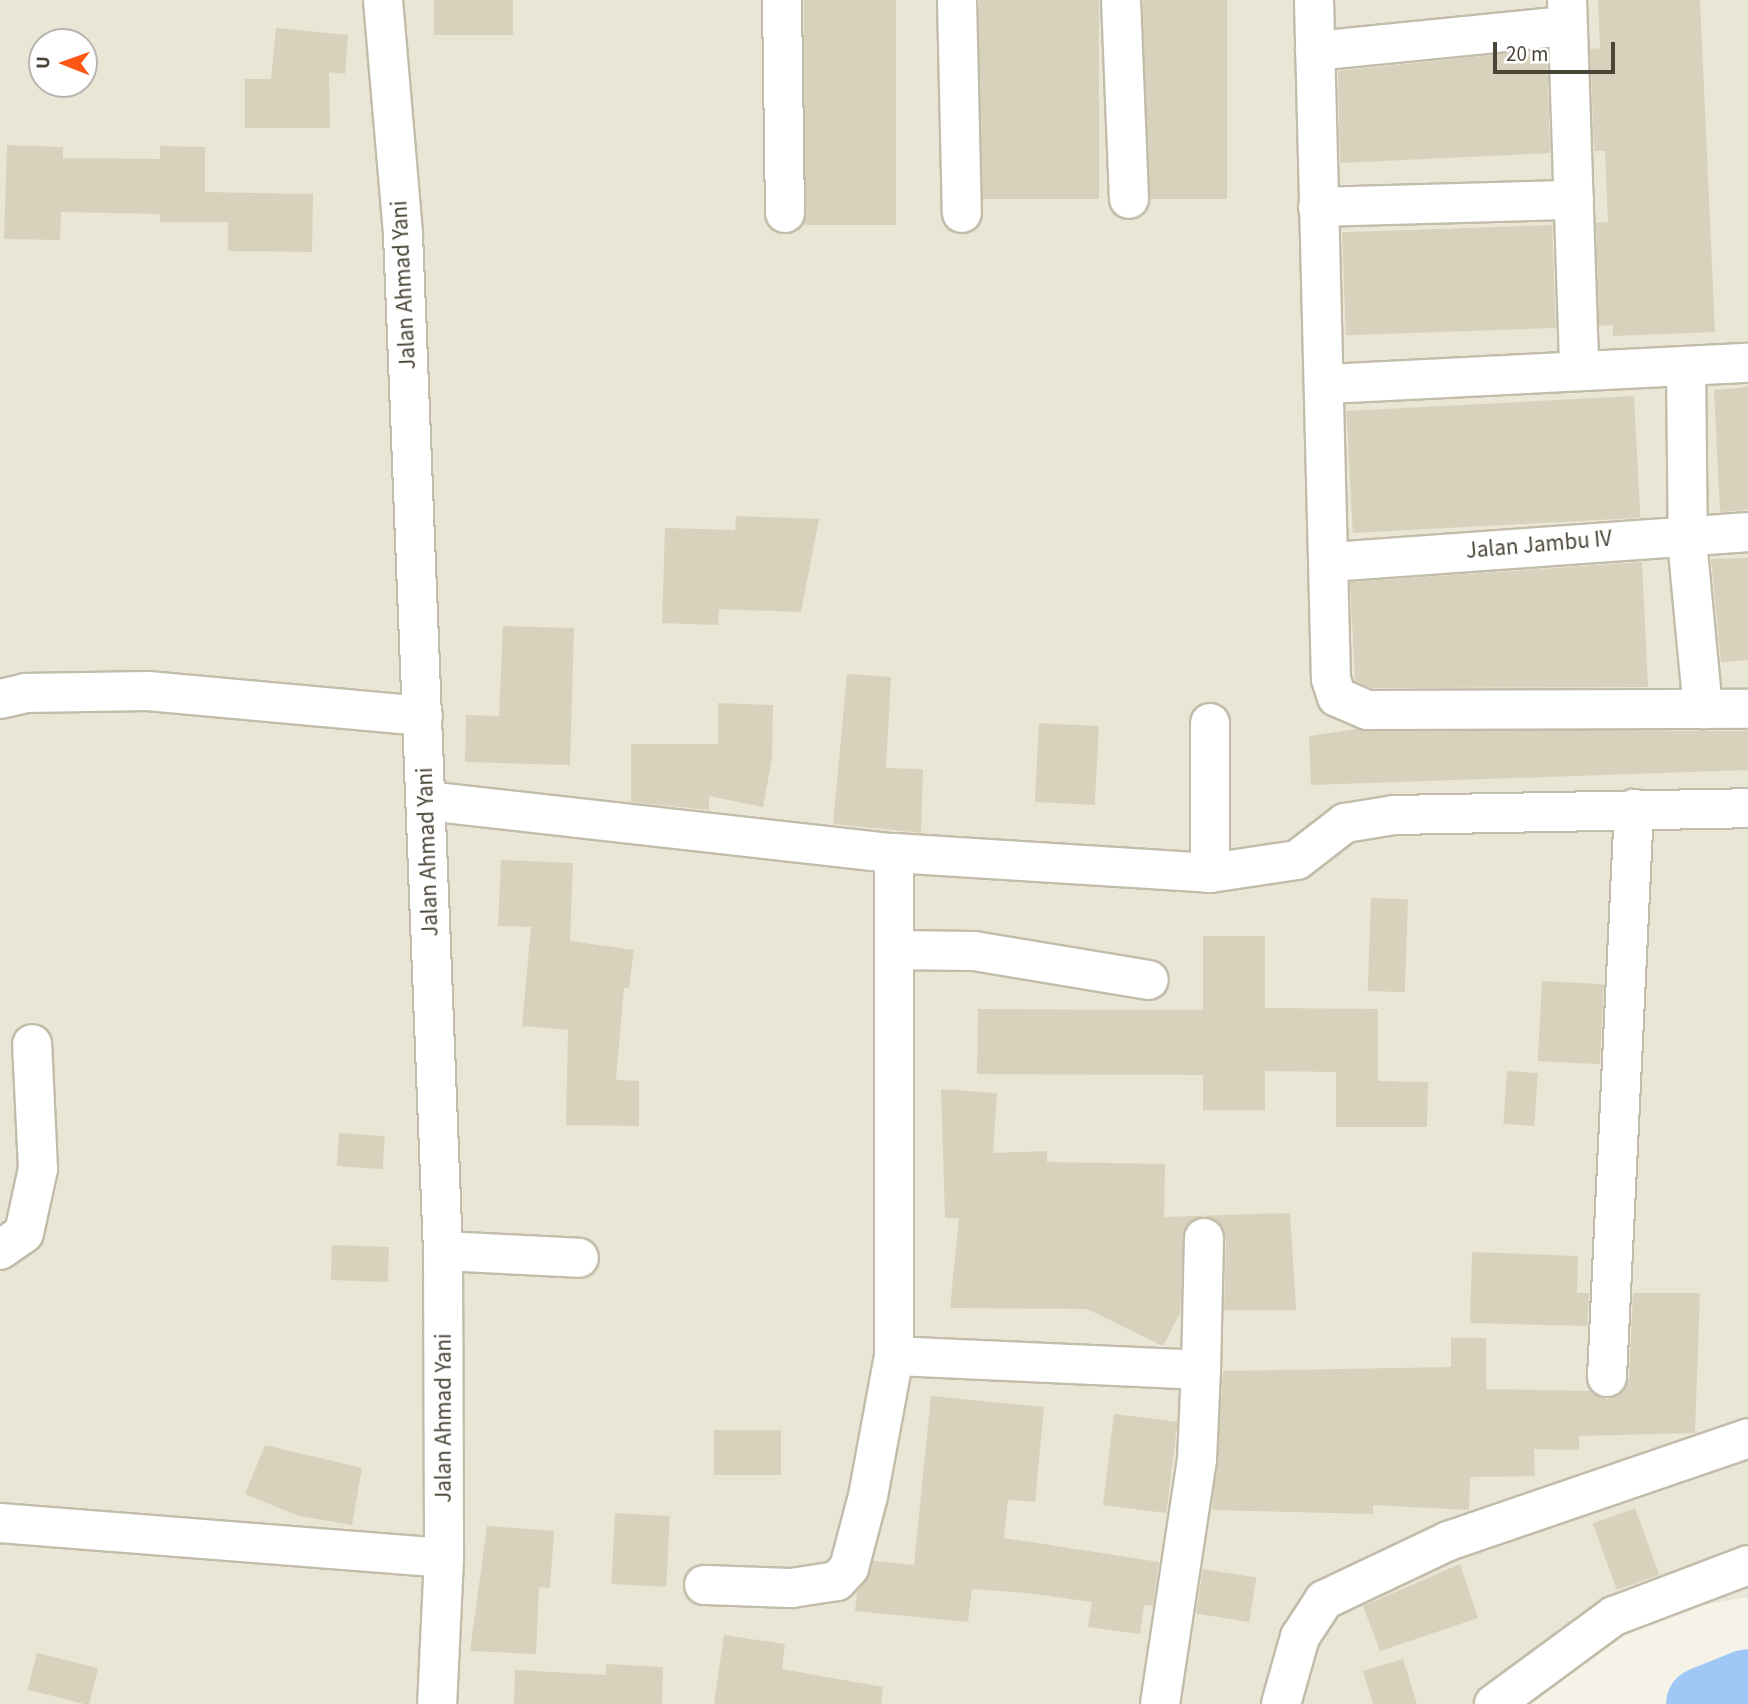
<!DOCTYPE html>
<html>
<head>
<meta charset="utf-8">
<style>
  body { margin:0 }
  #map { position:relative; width:1748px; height:1704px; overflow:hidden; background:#f5f3e8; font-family:"Source Sans 3",sans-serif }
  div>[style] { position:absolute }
  .residential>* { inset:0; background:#eae6d6 }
  .river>* { height:74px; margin:-37px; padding:0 37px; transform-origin:37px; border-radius:37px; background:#a0c8f7 }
  .building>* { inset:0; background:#d8d1bc; transform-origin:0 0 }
  .roads { filter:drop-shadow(2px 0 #c2bdaa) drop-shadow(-2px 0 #c2bdaa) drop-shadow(0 2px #c2bdaa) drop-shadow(0 -2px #c2bdaa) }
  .minor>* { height:38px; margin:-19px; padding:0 19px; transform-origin:19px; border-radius:19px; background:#fff }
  span { translate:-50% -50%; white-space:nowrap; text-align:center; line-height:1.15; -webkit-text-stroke:5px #fff; paint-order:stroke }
  .street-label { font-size:23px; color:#4a4536 }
  .north { position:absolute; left:28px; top:28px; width:70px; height:70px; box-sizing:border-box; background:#fff; border:2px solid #b7b5af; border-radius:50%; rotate:271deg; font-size:19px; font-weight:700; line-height:28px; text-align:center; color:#4a4536 }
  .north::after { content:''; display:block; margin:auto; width:24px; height:32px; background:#ff5716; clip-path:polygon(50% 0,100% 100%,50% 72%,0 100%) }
  .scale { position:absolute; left:1493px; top:42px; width:122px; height:32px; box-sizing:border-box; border:4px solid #4a4536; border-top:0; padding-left:9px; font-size:21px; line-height:24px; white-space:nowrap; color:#4a4536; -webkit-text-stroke:5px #fff; paint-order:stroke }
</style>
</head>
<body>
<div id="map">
  <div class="residential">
    <i style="clip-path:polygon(evenodd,0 0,1748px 0,1748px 1597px,1625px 1618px,1513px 1704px,0 1704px,0 0,42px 42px,84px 42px,84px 84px,42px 84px,42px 42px)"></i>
  </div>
  <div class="river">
    <i style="left:1703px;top:1704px;width:48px;rotate:-21.8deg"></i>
  </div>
  <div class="building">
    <i style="left:434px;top:0;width:79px;height:35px"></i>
    <i style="left:804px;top:0;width:92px;height:225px"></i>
    <i style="left:979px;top:0;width:120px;height:199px"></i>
    <i style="left:1143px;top:0;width:84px;height:199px"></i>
    <i style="clip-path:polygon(1598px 0,1700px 0,1715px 332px,1613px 336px,1613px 325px,1599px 326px,1596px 223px,1608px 222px,1605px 151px,1594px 151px,1590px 49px,1600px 48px)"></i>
    <i style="clip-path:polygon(276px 28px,348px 35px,345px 74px,329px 72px,330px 128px,245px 128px,245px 79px,271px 79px)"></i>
    <i style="clip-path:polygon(1532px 51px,1547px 51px,1550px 153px,1340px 163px,1338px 71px)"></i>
    <i style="clip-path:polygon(7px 145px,63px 147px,63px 158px,160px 159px,160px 146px,205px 147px,205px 192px,313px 194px,312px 252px,228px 251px,228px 222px,160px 222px,160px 214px,61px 212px,60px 240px,4px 239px)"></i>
    <i style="left:1552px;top:225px;width:103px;height:210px;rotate:88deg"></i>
    <i style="clip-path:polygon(1748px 387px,1748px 510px,1720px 512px,1714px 390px)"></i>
    <i style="left:1634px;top:396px;width:122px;height:288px;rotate:87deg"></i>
    <i style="clip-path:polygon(736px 516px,819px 519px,801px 612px,719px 609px,718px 625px,662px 623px,665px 528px,735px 530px)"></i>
    <i style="clip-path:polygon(1748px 558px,1748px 660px,1721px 662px,1711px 559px)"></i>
    <i style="clip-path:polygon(1642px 562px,1648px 687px,1372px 688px,1355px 681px,1350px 582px)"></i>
    <i style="clip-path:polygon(503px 626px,574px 628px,570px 765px,465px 762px,466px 715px,499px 716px)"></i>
    <i style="clip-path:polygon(847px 674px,891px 677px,886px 768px,923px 769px,921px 833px,833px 824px)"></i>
    <i style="clip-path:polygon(718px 703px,773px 705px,772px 758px,763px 807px,709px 796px,709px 810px,631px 802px,631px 744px,718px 744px)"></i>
    <i style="left:1039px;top:723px;width:60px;height:79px;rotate:3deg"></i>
    <i style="clip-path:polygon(1357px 729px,1748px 731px,1748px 770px,1311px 785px,1309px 736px)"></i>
    <i style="clip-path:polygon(501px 860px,573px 863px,570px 941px,634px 950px,629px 988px,624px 988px,616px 1080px,639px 1081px,639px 1126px,566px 1125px,568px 1030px,522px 1026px,531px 927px,498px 926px)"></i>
    <i style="left:1371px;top:898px;width:37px;height:93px;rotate:2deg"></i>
    <i style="clip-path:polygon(1203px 936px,1265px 936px,1265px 1008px,1378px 1009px,1378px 1081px,1428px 1082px,1427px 1127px,1336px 1127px,1336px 1072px,1265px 1071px,1265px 1110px,1203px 1110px,1203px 1075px,977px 1074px,978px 1009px,1203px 1010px)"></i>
    <i style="left:1542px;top:981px;width:62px;height:80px;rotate:3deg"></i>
    <i style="left:1507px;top:1071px;width:31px;height:53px;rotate:4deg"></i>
    <i style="clip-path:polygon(941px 1089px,997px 1093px,993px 1153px,1047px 1151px,1047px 1162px,1165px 1164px,1164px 1217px,1290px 1213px,1296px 1310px,1224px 1310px,1226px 1238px,1216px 1220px,1204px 1216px,1185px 1227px,1180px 1313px,1163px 1346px,1087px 1309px,950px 1308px,959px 1218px,945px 1218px)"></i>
    <i style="left:339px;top:1133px;width:46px;height:33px;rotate:4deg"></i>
    <i style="left:332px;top:1245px;width:57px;height:35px;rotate:2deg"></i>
    <i style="clip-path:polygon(1472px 1252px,1578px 1256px,1577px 1293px,1589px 1293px,1587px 1326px,1470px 1323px)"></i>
    <i style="clip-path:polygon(1633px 1293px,1700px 1293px,1695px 1433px,1579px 1436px,1579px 1450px,1534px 1449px,1535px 1476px,1470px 1477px,1469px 1510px,1373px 1505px,1373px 1514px,1212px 1510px,1223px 1371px,1451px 1367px,1451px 1338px,1486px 1338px,1486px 1389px,1591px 1391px,1607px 1399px,1618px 1396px,1629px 1379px)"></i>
    <i style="clip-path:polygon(931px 1396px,1044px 1407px,1035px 1502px,1008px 1500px,1004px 1538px,1159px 1562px,1153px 1606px,1144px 1605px,1140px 1634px,1088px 1627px,1092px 1602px,1028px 1593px,972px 1589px,968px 1622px,855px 1611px,857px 1592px,873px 1561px,914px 1565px)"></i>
    <i style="left:1114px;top:1414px;width:64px;height:92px;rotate:7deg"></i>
    <i style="left:714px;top:1430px;width:67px;height:45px"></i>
    <i style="clip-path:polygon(265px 1445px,362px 1468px,352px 1525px,299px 1516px,245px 1494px)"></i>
    <i style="left:1635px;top:1508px;width:71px;height:45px;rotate:70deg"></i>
    <i style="left:615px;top:1513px;width:55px;height:71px;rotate:3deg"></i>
    <i style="clip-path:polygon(487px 1526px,554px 1531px,550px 1588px,539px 1587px,536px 1654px,470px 1651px)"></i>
    <i style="clip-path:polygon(1460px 1564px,1478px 1618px,1380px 1651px,1363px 1606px)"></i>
    <i style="left:1203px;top:1569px;width:54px;height:45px;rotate:9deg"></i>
    <i style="clip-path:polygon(724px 1635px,785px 1644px,782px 1669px,883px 1687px,881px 1704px,714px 1704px)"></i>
    <i style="left:37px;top:1653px;width:63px;height:38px;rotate:14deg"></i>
    <i style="clip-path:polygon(1403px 1659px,1417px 1704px,1373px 1704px,1363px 1671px)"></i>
    <i style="clip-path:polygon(606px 1664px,663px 1667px,662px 1704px,514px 1704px,515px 1670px,606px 1675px)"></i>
  </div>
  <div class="roads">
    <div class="minor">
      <i style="left:383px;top:0;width:235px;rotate:85.1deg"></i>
      <i style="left:403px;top:234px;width:1018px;rotate:87.75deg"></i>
      <i style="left:443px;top:1251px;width:307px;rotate:89.8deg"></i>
      <i style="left:444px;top:1558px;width:146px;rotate:92.7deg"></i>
      <i style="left:782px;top:0;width:213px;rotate:89.2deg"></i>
      <i style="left:957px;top:0;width:213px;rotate:88.7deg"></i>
      <i style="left:1121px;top:0;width:199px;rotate:87.7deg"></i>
      <i style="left:1314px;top:0;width:679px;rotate:88.57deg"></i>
      <i style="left:1331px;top:679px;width:19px;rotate:72deg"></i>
      <i style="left:1337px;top:697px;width:33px;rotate:23deg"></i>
      <i style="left:1367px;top:710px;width:381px;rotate:-0.2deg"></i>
      <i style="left:1567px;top:0;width:370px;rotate:88.1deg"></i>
      <i style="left:1315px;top:51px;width:253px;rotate:-5.7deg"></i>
      <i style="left:1318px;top:207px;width:256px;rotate:-1.6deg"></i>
      <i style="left:1686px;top:367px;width:184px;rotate:89.4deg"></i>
      <i style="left:1688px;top:551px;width:159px;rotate:84.6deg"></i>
      <i style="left:1327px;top:384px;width:422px;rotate:-2.9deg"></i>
      <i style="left:1330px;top:562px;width:419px;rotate:-4.1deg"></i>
      <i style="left:0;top:699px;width:26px;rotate:-13deg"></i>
      <i style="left:25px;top:693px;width:123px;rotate:-0.9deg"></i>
      <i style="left:148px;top:691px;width:276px;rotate:5.2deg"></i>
      <i style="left:1210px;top:723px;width:150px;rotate:90deg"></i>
      <i style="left:427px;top:801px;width:470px;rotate:6.4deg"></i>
      <i style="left:894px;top:853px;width:503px;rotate:90deg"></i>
      <i style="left:894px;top:1356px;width:142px;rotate:100.5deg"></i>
      <i style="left:868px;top:1496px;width:74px;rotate:104.8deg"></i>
      <i style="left:849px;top:1568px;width:18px;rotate:133deg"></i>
      <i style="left:837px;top:1581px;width:46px;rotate:171.2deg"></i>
      <i style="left:792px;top:1588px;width:88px;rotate:-178deg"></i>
      <i style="left:894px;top:853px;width:317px;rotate:3.6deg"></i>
      <i style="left:1210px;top:873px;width:88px;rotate:-8.5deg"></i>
      <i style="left:1297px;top:860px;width:61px;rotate:-37.6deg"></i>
      <i style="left:1345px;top:823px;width:50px;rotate:-9.3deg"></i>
      <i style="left:1394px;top:815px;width:354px;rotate:-1.1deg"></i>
      <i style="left:894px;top:950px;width:80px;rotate:0.7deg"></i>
      <i style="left:974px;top:951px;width:177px;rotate:9.4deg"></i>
      <i style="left:0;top:1250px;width:29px;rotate:-35deg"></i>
      <i style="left:24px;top:1233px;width:66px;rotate:-77.7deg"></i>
      <i style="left:38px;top:1169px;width:125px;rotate:-92.7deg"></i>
      <i style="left:443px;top:1251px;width:136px;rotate:2.9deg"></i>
      <i style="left:894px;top:1356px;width:307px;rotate:2.6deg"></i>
      <i style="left:1201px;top:1370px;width:132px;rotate:-88.7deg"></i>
      <i style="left:1607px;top:1377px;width:569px;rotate:-87.28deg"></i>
      <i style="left:0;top:1523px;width:445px;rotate:4.5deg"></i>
      <i style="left:1160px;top:1704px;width:247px;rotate:-81.4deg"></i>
      <i style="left:1197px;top:1460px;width:90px;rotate:-87.5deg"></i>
      <i style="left:1281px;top:1704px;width:70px;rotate:-74.2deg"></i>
      <i style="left:1300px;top:1637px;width:44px;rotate:-57deg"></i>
      <i style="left:1324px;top:1600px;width:137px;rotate:-25.4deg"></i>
      <i style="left:1448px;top:1541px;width:317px;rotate:-18.9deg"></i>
      <i style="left:1494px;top:1704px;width:149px;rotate:-36.3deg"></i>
      <i style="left:1614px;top:1616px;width:143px;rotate:-20.8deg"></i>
    </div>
  </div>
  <div class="street-label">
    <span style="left:404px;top:285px;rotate:-93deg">Jalan Ahmad Yani</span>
    <span style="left:1539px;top:545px;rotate:-5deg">Jalan Jambu IV</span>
    <span style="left:428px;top:852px;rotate:-92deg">Jalan Ahmad Yani</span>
    <span style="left:444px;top:1418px;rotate:-90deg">Jalan Ahmad Yani</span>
  </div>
  <div class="north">U</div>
  <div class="scale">20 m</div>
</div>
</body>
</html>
